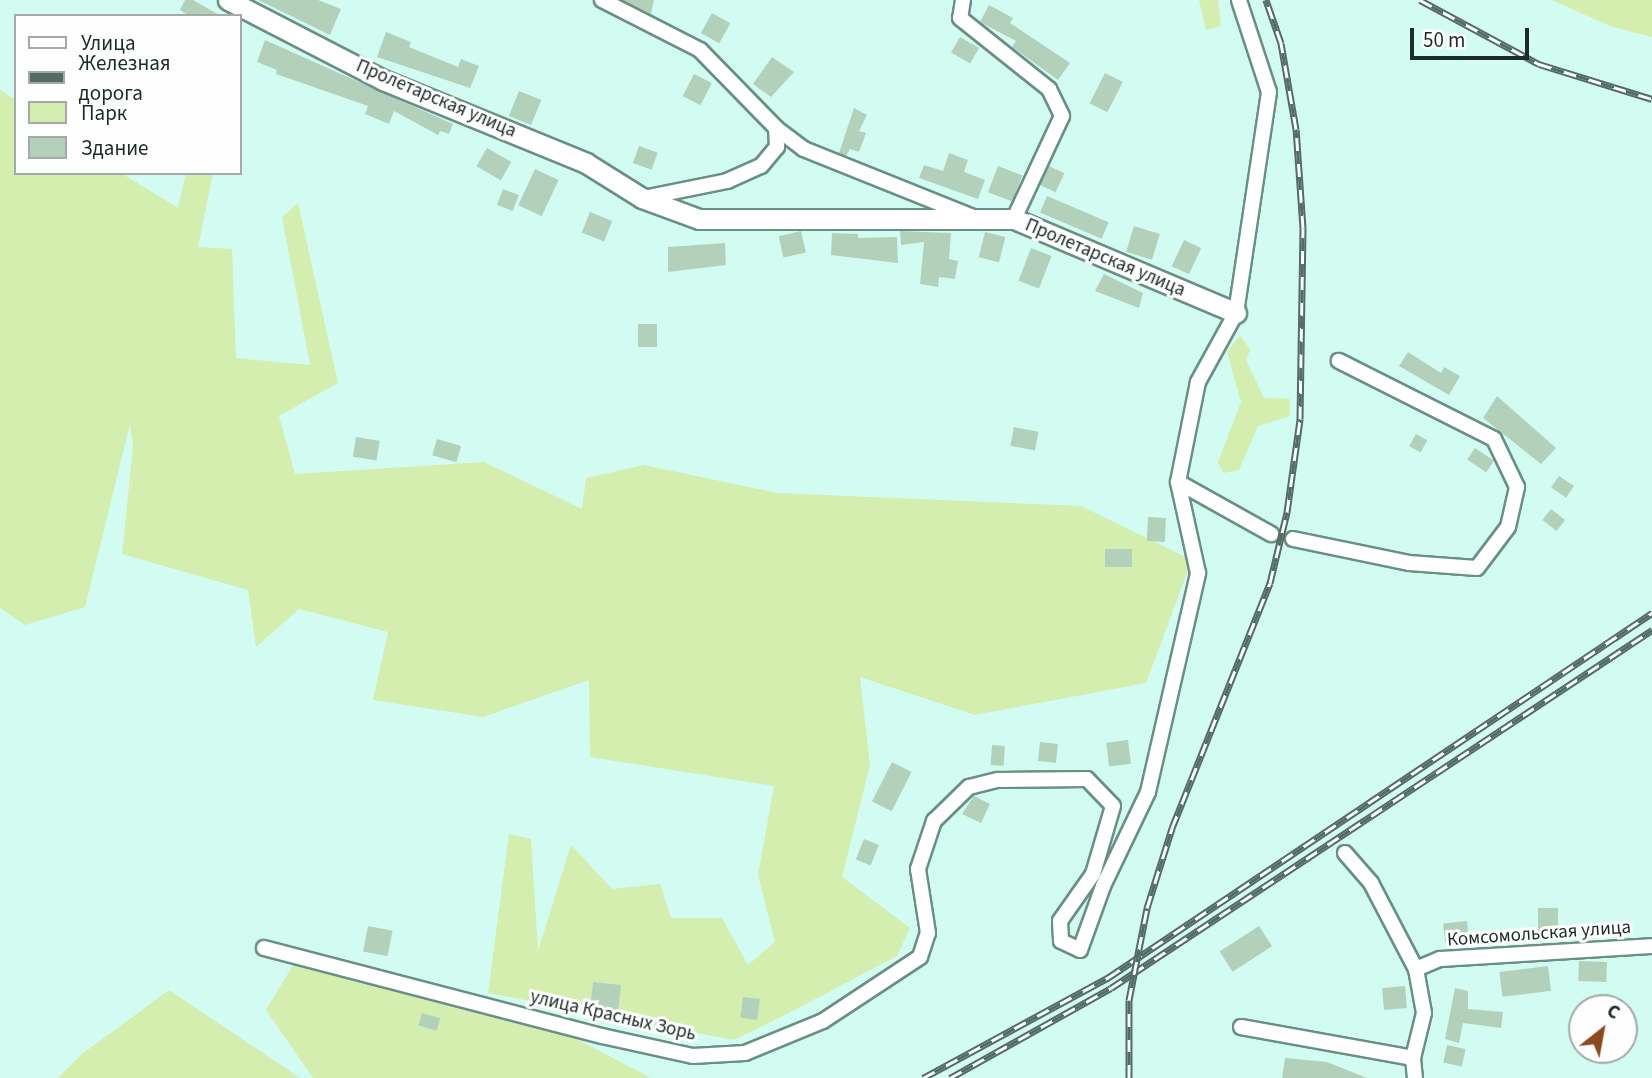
<!DOCTYPE html>
<html>
<head>
<meta charset="utf-8">
<style>
  body { margin:0 }
  #map { position:relative; width:1652px; height:1078px; overflow:hidden; background:#d2fcf1; font-family:"Source Sans 3",sans-serif }
  div>[style] { position:absolute }
  .green>* { inset:0; background:#d3eeae }
  .building>* { inset:0; background:#b3d1ba; transform-origin:0 0 }
  .street-tunnel>* { height:14px; margin-top:-7px; transform-origin:0; background:repeating-linear-gradient(90deg,#add2c9 0 14px,transparent 0 21px) }
  .roads { filter:drop-shadow(2px 0 #698f86) drop-shadow(-2px 0 #698f86) drop-shadow(0 2px #698f86) drop-shadow(0 -2px #698f86) }
  .street>* { height:14px; margin:-7px; padding:0 7px; transform-origin:7px; border-radius:7px; background:#fff }
  .secondary>* { height:19px; margin:-9.5px; padding:0 9.5px; transform-origin:9.5px; border-radius:9.5px; background:#fff }
  .rail>* { height:7px; margin-top:-3.5px; transform-origin:0; background:repeating-linear-gradient(90deg,#fefefe 0 13px,#546c65 0 26px); box-sizing:border-box; border-block:2px solid #546c65 }
  span { translate:-50% -50%; white-space:nowrap; text-align:center; line-height:1.15; -webkit-text-stroke:6px #fefefe; paint-order:stroke }
  .street-label { font-size:19px; color:#1b2b27 }
  .legend { position:absolute; left:14px; top:14px; width:228px; height:161px; box-sizing:border-box; background:#fefefe; border:2px solid #a3aaa8; margin:0; padding:9px 12px; list-style:none; font-size:21px; color:#1b2b27 }
  .legend li { display:flex; align-items:center; gap:14px; height:35px }
  .legend b { width:35px; border:2px solid #a3aaa8 }
  .north { position:absolute; left:1568px; top:994px; width:70px; height:70px; box-sizing:border-box; background:#fefefe; border:2px solid #a3aaa8; border-radius:50%; rotate:31deg; font-size:19px; font-weight:700; line-height:28px; text-align:center; color:#1b2b27 }
  .north::after { content:''; display:block; margin:auto; width:24px; height:32px; background:#8d481e; clip-path:polygon(50% 0,100% 100%,50% 72%,0 100%) }
  .scale { position:absolute; left:1410px; top:28px; width:119px; height:32px; box-sizing:border-box; border:4px solid #1b2b27; border-top:0; padding-left:9px; font-size:21px; line-height:24px; white-space:nowrap; color:#1b2b27; -webkit-text-stroke:5px #fefefe; paint-order:stroke }
</style>
</head>
<body>
<div id="map">
  <div class="green">
    <i style="clip-path:polygon(1199px 0,1218px 0,1221px 26px,1206px 30px)"></i>
    <i style="clip-path:polygon(1552px 0,1652px 0,1652px 37px,1610px 26px)"></i>
    <i style="clip-path:polygon(0 90px,16px 100px,16px 173px,121px 173px,178px 208px,186px 173px,213px 173px,198px 247px,232px 249px,236px 358px,310px 365px,282px 217px,298px 203px,338px 383px,279px 416px,295px 474px,484px 462px,582px 509px,586px 478px,644px 465px,777px 493px,1081px 506px,1192px 560px,1146px 683px,975px 715px,860px 677px,870px 765px,842px 877px,910px 928px,897px 956px,781px 1017px,734px 1040px,488px 993px,509px 834px,531px 839px,538px 951px,571px 845px,612px 889px,660px 884px,671px 918px,722px 918px,748px 965px,775px 942px,758px 875px,774px 786px,590px 757px,589px 680px,483px 717px,373px 700px,388px 632px,299px 609px,256px 647px,248px 590px,122px 554px,133px 446px,130px 424px,85px 607px,25px 625px,0 608px)"></i>
    <i style="clip-path:polygon(1240px 335px,1250px 350px,1246px 360px,1264px 398px,1290px 399px,1290px 416px,1258px 426px,1239px 470px,1223px 473px,1218px 462px,1241px 402px,1227px 352px)"></i>
    <i style="clip-path:polygon(295px 962px,569px 1035px,651px 1078px,313px 1078px,266px 1010px)"></i>
    <i style="clip-path:polygon(169px 990px,300px 1078px,58px 1078px,82px 1054px)"></i>
  </div>
  <div class="building">
    <i style="clip-path:polygon(185px 0,193px 0,221px 16px,189px 16px,180px 10px)"></i>
    <i style="clip-path:polygon(258px 0,318px 0,341px 9px,330px 35px)"></i>
    <i style="clip-path:polygon(623px 0,654px 0,651px 14px)"></i>
    <i style="clip-path:polygon(989px 5px,1013px 18px,1010px 23px,1070px 63px,1058px 80px,1012px 47px,1016px 41px,980px 22px)"></i>
    <i style="left:712px;top:13px;width:21px;height:23px;rotate:29deg"></i>
    <i style="clip-path:polygon(386px 32px,411px 42px,409px 47px,458px 67px,461px 59px,479px 66px,470px 88px,377px 57px)"></i>
    <i style="left:960px;top:37px;width:22px;height:18px;rotate:30deg"></i>
    <i style="clip-path:polygon(265px 40px,453px 124px,449px 134px,440px 131px,438px 135px,394px 111px,389px 124px,365px 114px,368px 106px,276px 74px,277px 70px,257px 62px)"></i>
    <i style="clip-path:polygon(772px 57px,794px 72px,771px 97px,753px 84px)"></i>
    <i style="left:1105px;top:73px;width:20px;height:34px;rotate:27deg"></i>
    <i style="left:694px;top:74px;width:20px;height:25px;rotate:27deg"></i>
    <i style="left:519px;top:91px;width:24px;height:27px;rotate:22deg"></i>
    <i style="clip-path:polygon(854px 108px,867px 115px,859px 131px,866px 133px,859px 152px,850px 149px,846px 156px,839px 153px)"></i>
    <i style="left:639px;top:146px;width:20px;height:18px;rotate:20deg"></i>
    <i style="left:487px;top:148px;width:28px;height:21px;rotate:30deg"></i>
    <i style="clip-path:polygon(949px 153px,968px 160px,964px 172px,985px 180px,978px 199px,919px 178px,924px 165px,943px 171px)"></i>
    <i style="left:998px;top:166px;width:26px;height:28px;rotate:21deg"></i>
    <i style="left:1049px;top:166px;width:17px;height:21px;rotate:25deg"></i>
    <i style="left:535px;top:169px;width:26px;height:40px;rotate:25deg"></i>
    <i style="left:503px;top:189px;width:17px;height:17px;rotate:21deg"></i>
    <i style="left:1047px;top:196px;width:67px;height:18px;rotate:23deg"></i>
    <i style="left:590px;top:212px;width:24px;height:22px;rotate:22deg"></i>
    <i style="left:1134px;top:226px;width:27px;height:27px;rotate:17deg"></i>
    <i style="left:801px;top:231px;width:22px;height:23px;rotate:77deg"></i>
    <i style="clip-path:polygon(900px 231px,951px 233px,949px 259px,958px 261px,955px 279px,939px 277px,938px 287px,920px 284px,924px 242px,901px 245px)"></i>
    <i style="left:985px;top:232px;width:21px;height:26px;rotate:14deg"></i>
    <i style="clip-path:polygon(832px 233px,858px 234px,858px 238px,897px 237px,898px 263px,831px 255px)"></i>
    <i style="left:1184px;top:240px;width:19px;height:29px;rotate:25deg"></i>
    <i style="clip-path:polygon(725px 243px,726px 265px,668px 272px,668px 247px)"></i>
    <i style="left:1031px;top:248px;width:22px;height:35px;rotate:21deg"></i>
    <i style="clip-path:polygon(1104px 274px,1143px 293px,1139px 308px,1095px 291px)"></i>
    <i style="left:638px;top:324px;width:19px;height:23px"></i>
    <i style="clip-path:polygon(1408px 352px,1441px 373px,1444px 367px,1460px 376px,1449px 395px,1399px 366px)"></i>
    <i style="clip-path:polygon(1497px 396px,1556px 448px,1541px 464px,1483px 418px)"></i>
    <i style="left:1014px;top:427px;width:25px;height:19px;rotate:11deg"></i>
    <i style="left:1416px;top:434px;width:13px;height:14px;rotate:29deg"></i>
    <i style="left:356px;top:437px;width:24px;height:20px;rotate:9deg"></i>
    <i style="left:437px;top:439px;width:25px;height:17px;rotate:16deg"></i>
    <i style="left:1475px;top:448px;width:23px;height:14px;rotate:34deg"></i>
    <i style="left:1559px;top:476px;width:18px;height:14px;rotate:34deg"></i>
    <i style="left:1551px;top:509px;width:18px;height:14px;rotate:38deg"></i>
    <i style="left:1148px;top:517px;width:18px;height:24px;rotate:3deg"></i>
    <i style="left:1105px;top:549px;width:27px;height:18px"></i>
    <i style="left:1128px;top:740px;width:24px;height:22px;rotate:83deg"></i>
    <i style="left:1040px;top:742px;width:18px;height:19px;rotate:6deg"></i>
    <i style="left:992px;top:745px;width:13px;height:20px;rotate:4deg"></i>
    <i style="left:892px;top:762px;width:22px;height:44px;rotate:27deg"></i>
    <i style="clip-path:polygon(974px 796px,990px 804px,981px 823px,962px 814px)"></i>
    <i style="left:864px;top:839px;width:16px;height:22px;rotate:22deg"></i>
    <i style="left:1538px;top:908px;width:20px;height:26px"></i>
    <i style="left:1467px;top:921px;width:19px;height:24px;rotate:84deg"></i>
    <i style="left:368px;top:926px;width:25px;height:26px;rotate:11deg"></i>
    <i style="left:1259px;top:926px;width:24px;height:47px;rotate:57deg"></i>
    <i style="left:1579px;top:961px;width:28px;height:20px;rotate:2deg"></i>
    <i style="left:1548px;top:966px;width:25px;height:49px;rotate:83deg"></i>
    <i style="left:593px;top:982px;width:28px;height:25px;rotate:6deg"></i>
    <i style="left:1405px;top:986px;width:22px;height:23px;rotate:85deg"></i>
    <i style="clip-path:polygon(1455px 988px,1468px 991px,1468px 1009px,1503px 1012px,1501px 1028px,1463px 1023px,1459px 1043px,1445px 1039px)"></i>
    <i style="left:743px;top:997px;width:17px;height:21px;rotate:7deg"></i>
    <i style="left:422px;top:1013px;width:19px;height:13px;rotate:16deg"></i>
    <i style="left:1447px;top:1045px;width:19px;height:18px;rotate:12deg"></i>
    <i style="clip-path:polygon(1285px 1058px,1327px 1062px,1367px 1078px,1282px 1078px)"></i>
  </div>
  <div class="street-tunnel">
    <i style="left:1271px;top:534px;width:23px;rotate:13deg"></i>
  </div>
  <div class="roads">
    <div class="street">
      <i style="left:602px;top:0;width:110px;rotate:27deg"></i>
      <i style="left:700px;top:50px;width:109px;rotate:45.7deg"></i>
      <i style="left:776px;top:128px;width:35px;rotate:37deg"></i>
      <i style="left:804px;top:149px;width:180px;rotate:21.9deg"></i>
      <i style="left:963px;top:0;width:18px;rotate:99deg"></i>
      <i style="left:960px;top:18px;width:114px;rotate:38.6deg"></i>
      <i style="left:1049px;top:89px;width:30px;rotate:64deg"></i>
      <i style="left:1062px;top:116px;width:114px;rotate:115deg"></i>
      <i style="left:643px;top:198px;width:86px;rotate:-11.4deg"></i>
      <i style="left:727px;top:181px;width:37px;rotate:-24deg"></i>
      <i style="left:761px;top:166px;width:25px;rotate:-50deg"></i>
      <i style="left:777px;top:147px;width:19px;rotate:-93deg"></i>
      <i style="left:1178px;top:482px;width:107px;rotate:29.2deg"></i>
      <i style="left:1293px;top:539px;width:118px;rotate:11.7deg"></i>
      <i style="left:1409px;top:563px;width:68px;rotate:4.2deg"></i>
      <i style="left:1477px;top:568px;width:51px;rotate:-52.9deg"></i>
      <i style="left:1508px;top:527px;width:41px;rotate:-77.3deg"></i>
      <i style="left:1517px;top:487px;width:53px;rotate:-115.6deg"></i>
      <i style="left:1494px;top:439px;width:174px;rotate:-153.3deg"></i>
      <i style="left:1345px;top:853px;width:40px;rotate:49deg"></i>
      <i style="left:1371px;top:883px;width:97px;rotate:62.4deg"></i>
      <i style="left:264px;top:948px;width:349px;rotate:14.6deg"></i>
      <i style="left:602px;top:1036px;width:93px;rotate:12.4deg"></i>
      <i style="left:693px;top:1056px;width:52px;rotate:-3.3deg"></i>
      <i style="left:745px;top:1053px;width:84px;rotate:-22.3deg"></i>
      <i style="left:823px;top:1021px;width:116px;rotate:-33.4deg"></i>
      <i style="left:920px;top:957px;width:25px;rotate:-72deg"></i>
      <i style="left:928px;top:933px;width:65px;rotate:-98.9deg"></i>
      <i style="left:918px;top:869px;width:51px;rotate:-71.6deg"></i>
      <i style="left:934px;top:821px;width:49px;rotate:-44.2deg"></i>
      <i style="left:969px;top:787px;width:30px;rotate:-14deg"></i>
      <i style="left:998px;top:780px;width:89px;rotate:-0.6deg"></i>
      <i style="left:1087px;top:779px;width:37px;rotate:46deg"></i>
      <i style="left:1113px;top:806px;width:71px;rotate:106.4deg"></i>
      <i style="left:1093px;top:874px;width:57px;rotate:125.1deg"></i>
      <i style="left:1060px;top:921px;width:20px;rotate:87deg"></i>
      <i style="left:1061px;top:941px;width:21px;rotate:25deg"></i>
      <i style="left:1080px;top:950px;width:68px;rotate:-70.2deg"></i>
      <i style="left:1103px;top:886px;width:104px;rotate:-64.4deg"></i>
      <i style="left:1148px;top:792px;width:225px;rotate:-77.1deg"></i>
      <i style="left:1198px;top:573px;width:93px;rotate:-102.4deg"></i>
      <i style="left:1178px;top:482px;width:102px;rotate:-78.7deg"></i>
      <i style="left:1198px;top:382px;width:79px;rotate:-61.2deg"></i>
      <i style="left:1236px;top:313px;width:223px;rotate:-81.5deg"></i>
      <i style="left:1269px;top:92px;width:97px;rotate:-108.1deg"></i>
      <i style="left:1241px;top:1027px;width:175px;rotate:10.2deg"></i>
      <i style="left:1415px;top:1078px;width:20px;rotate:-96deg"></i>
      <i style="left:1413px;top:1058px;width:46px;rotate:-76.3deg"></i>
      <i style="left:1424px;top:1013px;width:45px;rotate:-100.3deg"></i>
      <i style="left:1416px;top:969px;width:26px;rotate:-23deg"></i>
      <i style="left:1440px;top:959px;width:212px;rotate:-3.5deg"></i>
    </div>
    <div class="secondary">
      <i style="left:228px;top:0;width:174px;rotate:27.3deg"></i>
      <i style="left:383px;top:80px;width:219px;rotate:22.2deg"></i>
      <i style="left:586px;top:163px;width:66px;rotate:32deg"></i>
      <i style="left:642px;top:198px;width:61px;rotate:20.2deg"></i>
      <i style="left:699px;top:219px;width:315px"></i>
      <i style="left:1014px;top:219px;width:241px;rotate:22.9deg"></i>
    </div>
  </div>
  <div class="rail">
    <i style="left:1420px;top:0;width:135px;rotate:28.3deg"></i>
    <i style="left:1539px;top:64px;width:118px;rotate:17.2deg"></i>
    <i style="left:923px;top:1078px;width:212px;rotate:-28.5deg"></i>
    <i style="left:1109px;top:977px;width:654px;rotate:-33.84deg"></i>
    <i style="left:950px;top:1078px;width:184px;rotate:-29.2deg"></i>
    <i style="left:1111px;top:988px;width:649px;rotate:-33.49deg"></i>
    <i style="left:1129px;top:1078px;width:78px;rotate:-90deg"></i>
    <i style="left:1129px;top:1000px;width:94px;rotate:-78.9deg"></i>
    <i style="left:1147px;top:908px;width:84px;rotate:-72.6deg"></i>
    <i style="left:1172px;top:828px;width:264px;rotate:-68.2deg"></i>
    <i style="left:1270px;top:583px;width:73px;rotate:-76.5deg"></i>
    <i style="left:1287px;top:512px;width:94px;rotate:-82deg"></i>
    <i style="left:1300px;top:419px;width:191px;rotate:-89.1deg"></i>
    <i style="left:1303px;top:228px;width:99px;rotate:-94deg"></i>
    <i style="left:1296px;top:129px;width:87px;rotate:-99.9deg"></i>
    <i style="left:1281px;top:43px;width:46px;rotate:-109.2deg"></i>
  </div>
  <div class="street-label">
    <span style="left:436px;top:99px;rotate:23deg">Пролетарская улица</span>
    <span style="left:1105px;top:258px;rotate:23deg">Пролетарская улица</span>
    <span style="left:1539px;top:934px;rotate:-4deg">Комсомольская улица</span>
    <span style="left:613px;top:1016px;rotate:13deg">улица Красных Зорь</span>
  </div>
  <ul class="legend">
  <li><b style="height:9px;background:#fff"></b>Улица</li>
  <li><b style="height:9px;background:#546c65"></b>Железная дорога</li>
  <li><b style="height:19px;background:#d3eeae"></b>Парк</li>
  <li><b style="height:19px;background:#b3d1ba"></b>Здание</li>
  </ul>
  <div class="north">С</div>
  <div class="scale">50 m</div>
</div>
</body>
</html>
